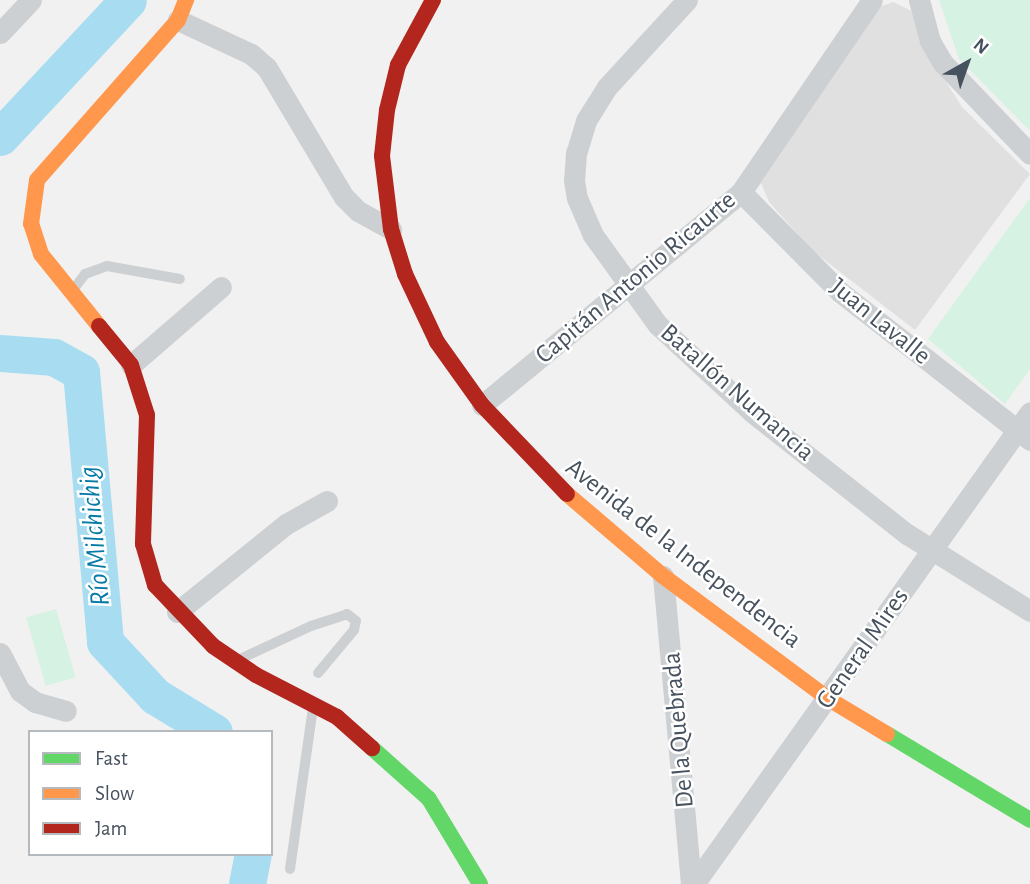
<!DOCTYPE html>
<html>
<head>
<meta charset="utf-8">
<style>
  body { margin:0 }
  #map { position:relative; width:1030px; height:884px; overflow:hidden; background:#f2f1f1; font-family:"Alegreya Sans",sans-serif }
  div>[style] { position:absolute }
  .education>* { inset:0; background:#e0e0e1 }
  .green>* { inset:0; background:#d5f2e2; transform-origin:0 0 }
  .river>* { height:37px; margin:-18.5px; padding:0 18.5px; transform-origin:18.5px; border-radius:18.5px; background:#a8ddf1 }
  .lane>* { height:10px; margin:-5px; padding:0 5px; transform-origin:5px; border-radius:5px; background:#cdd0d2 }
  .street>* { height:21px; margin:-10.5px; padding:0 10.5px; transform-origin:10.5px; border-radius:10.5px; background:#cdd0d2 }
  .fast>* { height:16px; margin:-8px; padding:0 8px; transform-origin:8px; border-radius:8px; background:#63d668 }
  .slow>* { height:16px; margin:-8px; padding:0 8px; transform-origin:8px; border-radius:8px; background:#ff974d }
  .jam>* { height:16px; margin:-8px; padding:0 8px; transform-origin:8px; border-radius:8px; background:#b3261e }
  span { translate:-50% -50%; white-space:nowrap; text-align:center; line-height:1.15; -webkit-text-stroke:5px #fff; paint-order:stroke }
  .street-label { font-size:26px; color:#47525f }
  .water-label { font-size:28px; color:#057aa6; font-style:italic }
  .legend { position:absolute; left:28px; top:730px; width:245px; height:126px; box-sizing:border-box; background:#fff; border:2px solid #b5babf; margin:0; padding:9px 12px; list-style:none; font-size:21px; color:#47525f }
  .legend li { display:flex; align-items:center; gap:14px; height:35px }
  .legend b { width:35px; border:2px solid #b5babf }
  .north { position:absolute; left:932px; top:28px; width:70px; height:70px; -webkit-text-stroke:5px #fff; paint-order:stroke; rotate:40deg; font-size:19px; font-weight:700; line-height:28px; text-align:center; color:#47525f }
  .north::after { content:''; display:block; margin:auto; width:24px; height:32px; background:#47525f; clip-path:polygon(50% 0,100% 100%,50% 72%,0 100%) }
</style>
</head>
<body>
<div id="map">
  <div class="education">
    <i style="clip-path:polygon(893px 2px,912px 11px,926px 50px,962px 107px,1030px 174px,915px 330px,813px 251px,769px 202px,761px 183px,879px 7px)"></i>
  </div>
  <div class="green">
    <i style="clip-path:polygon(939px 0,1030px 0,1030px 131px,959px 59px)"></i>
    <i style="clip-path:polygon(1030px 198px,1030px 369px,1005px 404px,928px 339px)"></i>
    <i style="left:56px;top:609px;width:71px;height:31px;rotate:74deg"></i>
  </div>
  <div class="river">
    <i style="left:0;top:137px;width:187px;rotate:-46.9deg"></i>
    <i style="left:0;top:353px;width:54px;rotate:4.2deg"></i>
    <i style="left:54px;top:357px;width:31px;rotate:29deg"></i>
    <i style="left:81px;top:372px;width:271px;rotate:84.9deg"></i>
    <i style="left:105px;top:642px;width:74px;rotate:47.2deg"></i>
    <i style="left:155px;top:696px;width:69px;rotate:31.4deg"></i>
    <i style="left:247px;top:884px;width:31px;rotate:-79deg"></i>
  </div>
  <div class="lane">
    <i style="left:73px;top:290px;width:20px;rotate:-53deg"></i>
    <i style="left:85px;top:274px;width:23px;rotate:-20deg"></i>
    <i style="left:107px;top:266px;width:74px;rotate:10.1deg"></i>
    <i style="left:238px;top:660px;width:81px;rotate:-25deg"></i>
    <i style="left:311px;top:626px;width:38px;rotate:-18deg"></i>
    <i style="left:347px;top:614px;width:11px;rotate:38deg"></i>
    <i style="left:356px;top:621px;width:9px;rotate:103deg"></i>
    <i style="left:354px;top:630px;width:56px;rotate:129.9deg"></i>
    <i style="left:290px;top:869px;width:163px;rotate:-81.9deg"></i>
  </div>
  <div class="street">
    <i style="left:687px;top:0;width:118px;rotate:132.6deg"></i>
    <i style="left:607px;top:87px;width:40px;rotate:122deg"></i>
    <i style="left:586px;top:121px;width:34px;rotate:107deg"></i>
    <i style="left:576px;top:153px;width:27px;rotate:94deg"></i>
    <i style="left:574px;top:180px;width:18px;rotate:81deg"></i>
    <i style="left:577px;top:198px;width:40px;rotate:66.6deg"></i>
    <i style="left:593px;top:235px;width:111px;rotate:54.2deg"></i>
    <i style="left:658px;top:325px;width:129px;rotate:42.8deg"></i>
    <i style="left:753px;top:413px;width:196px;rotate:38.2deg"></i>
    <i style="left:907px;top:534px;width:145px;rotate:32deg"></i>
    <i style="left:919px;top:0;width:42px;rotate:75deg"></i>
    <i style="left:930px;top:41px;width:24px;rotate:60deg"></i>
    <i style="left:942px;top:62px;width:127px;rotate:46.3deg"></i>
    <i style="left:178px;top:20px;width:81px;rotate:25deg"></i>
    <i style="left:251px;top:54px;width:21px;rotate:41deg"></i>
    <i style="left:267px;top:68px;width:150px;rotate:59.2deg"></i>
    <i style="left:344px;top:197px;width:20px;rotate:45deg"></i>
    <i style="left:358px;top:211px;width:38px;rotate:29deg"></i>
    <i style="left:0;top:33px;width:45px;rotate:-46.8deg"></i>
    <i style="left:741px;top:192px;width:141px;rotate:45.3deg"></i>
    <i style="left:840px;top:292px;width:241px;rotate:37.9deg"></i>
    <i style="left:131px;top:365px;width:119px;rotate:-40.9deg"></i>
    <i style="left:482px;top:405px;width:335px;rotate:-39.4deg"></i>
    <i style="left:741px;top:192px;width:232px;rotate:-55.7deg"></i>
    <i style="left:663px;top:576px;width:309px;rotate:84.8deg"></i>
    <i style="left:177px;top:612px;width:140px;rotate:-38.9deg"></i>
    <i style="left:286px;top:524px;width:47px;rotate:-29.3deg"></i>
    <i style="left:0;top:653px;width:43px;rotate:62.2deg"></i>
    <i style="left:20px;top:691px;width:19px;rotate:36deg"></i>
    <i style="left:35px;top:702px;width:32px;rotate:16deg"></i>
    <i style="left:694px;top:884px;width:579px;rotate:-54.55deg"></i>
  </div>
  <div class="fast">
    <i style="left:887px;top:734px;width:167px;rotate:31deg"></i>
    <i style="left:372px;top:748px;width:76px;rotate:41.8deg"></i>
    <i style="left:429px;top:799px;width:99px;rotate:59deg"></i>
  </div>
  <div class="slow">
    <i style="left:99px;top:326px;width:92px;rotate:-128.9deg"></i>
    <i style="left:41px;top:254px;width:32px;rotate:-108deg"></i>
    <i style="left:31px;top:224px;width:44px;rotate:-82.2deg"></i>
    <i style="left:37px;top:180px;width:213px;rotate:-48.6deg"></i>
    <i style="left:178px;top:20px;width:22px;rotate:-68deg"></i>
    <i style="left:567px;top:494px;width:126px;rotate:40.5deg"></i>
    <i style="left:663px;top:576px;width:204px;rotate:36.6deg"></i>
    <i style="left:827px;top:698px;width:70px;rotate:31deg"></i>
  </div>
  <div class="jam">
    <i style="left:433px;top:0;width:74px;rotate:118.3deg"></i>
    <i style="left:398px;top:65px;width:46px;rotate:103.7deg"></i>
    <i style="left:387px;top:110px;width:46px;rotate:96.2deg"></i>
    <i style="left:382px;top:156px;width:74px;rotate:83deg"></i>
    <i style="left:391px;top:229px;width:47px;rotate:72.7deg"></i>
    <i style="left:405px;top:274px;width:75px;rotate:64.8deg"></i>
    <i style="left:437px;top:342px;width:77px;rotate:54.5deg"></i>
    <i style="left:482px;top:405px;width:123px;rotate:46.3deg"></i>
    <i style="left:99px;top:326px;width:50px;rotate:50.6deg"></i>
    <i style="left:131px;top:365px;width:52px;rotate:72.3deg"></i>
    <i style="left:147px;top:415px;width:129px;rotate:91.8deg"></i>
    <i style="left:143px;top:544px;width:43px;rotate:73.7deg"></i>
    <i style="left:155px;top:585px;width:84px;rotate:46.4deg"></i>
    <i style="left:213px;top:646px;width:52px;rotate:34deg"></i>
    <i style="left:256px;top:675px;width:91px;rotate:27.4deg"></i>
    <i style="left:337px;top:717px;width:47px;rotate:41.5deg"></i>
  </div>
  <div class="street-label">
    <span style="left:636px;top:278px;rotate:-40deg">Capitán Antonio Ricaurte</span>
    <span style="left:880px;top:322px;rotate:39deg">Juan Lavalle</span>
    <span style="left:737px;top:393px;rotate:41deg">Batallón Numancia</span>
    <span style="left:683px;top:554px;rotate:38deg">Avenida de la Independencia</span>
    <span style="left:863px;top:649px;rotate:-55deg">General Mires</span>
    <span style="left:679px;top:730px;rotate:-95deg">De la Quebrada</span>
  </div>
  <div class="water-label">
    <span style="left:95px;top:536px;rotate:-95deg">Río Milchichig</span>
  </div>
  <ul class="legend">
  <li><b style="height:9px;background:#63d668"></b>Fast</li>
  <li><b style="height:9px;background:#ff974d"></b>Slow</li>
  <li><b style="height:9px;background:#b3261e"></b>Jam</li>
  </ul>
  <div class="north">N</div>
</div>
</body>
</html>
